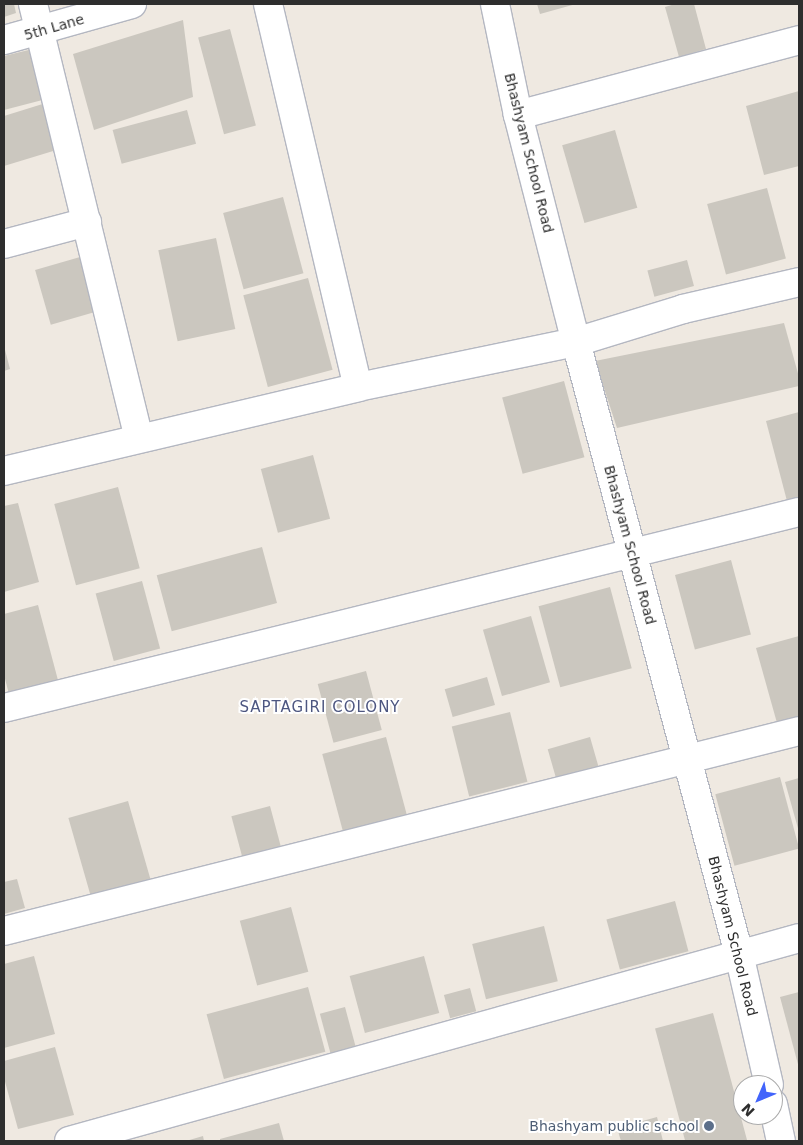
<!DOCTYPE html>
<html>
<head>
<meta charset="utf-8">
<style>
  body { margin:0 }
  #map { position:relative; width:803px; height:1145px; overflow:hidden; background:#efe9e1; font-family:"DejaVu Sans",sans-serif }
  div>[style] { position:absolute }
  .building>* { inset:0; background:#cbc7bf; transform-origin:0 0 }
  .roads { filter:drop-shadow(1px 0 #b4b7c1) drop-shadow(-1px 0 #b4b7c1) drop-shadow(0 1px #b4b7c1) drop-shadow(0 -1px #b4b7c1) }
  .minor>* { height:28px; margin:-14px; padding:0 14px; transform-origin:14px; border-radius:14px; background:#fff }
  .dots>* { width:14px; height:14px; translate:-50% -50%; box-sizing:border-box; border:2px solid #fff; border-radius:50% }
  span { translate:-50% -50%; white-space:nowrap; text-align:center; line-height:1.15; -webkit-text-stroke:4px #fff; paint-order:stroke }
  .street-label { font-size:14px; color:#2e2e2e }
  .service-label { font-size:14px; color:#4e5e75 }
  .right { translate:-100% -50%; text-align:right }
  .neighbourhood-label { font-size:15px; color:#4d5680; letter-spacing:1px }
  .frame { position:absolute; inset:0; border:5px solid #2e2e2e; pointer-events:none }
  .north { position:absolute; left:733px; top:1075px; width:50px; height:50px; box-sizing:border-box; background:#fff; border:1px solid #ababab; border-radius:50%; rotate:225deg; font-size:14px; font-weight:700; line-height:20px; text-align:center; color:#2e2e2e }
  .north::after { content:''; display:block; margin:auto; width:18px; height:22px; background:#4264fb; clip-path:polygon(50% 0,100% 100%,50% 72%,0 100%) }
</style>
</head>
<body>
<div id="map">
  <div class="building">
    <i style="clip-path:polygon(4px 4px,14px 4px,16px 13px,4px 17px)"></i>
    <i style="clip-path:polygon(537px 4px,576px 4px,540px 14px)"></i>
    <i style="clip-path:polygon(675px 4px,694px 4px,706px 49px,679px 57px,665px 7px)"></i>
    <i style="clip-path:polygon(183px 20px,193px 97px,94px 130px,73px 54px)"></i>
    <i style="left:230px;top:29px;width:100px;height:33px;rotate:75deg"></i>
    <i style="clip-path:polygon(41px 47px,54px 97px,4px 110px,4px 56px)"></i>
    <i style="clip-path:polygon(799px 91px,799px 166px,764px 175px,746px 106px)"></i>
    <i style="clip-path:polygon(49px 102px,63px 148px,4px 166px,4px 116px)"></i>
    <i style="left:187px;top:110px;width:35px;height:77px;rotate:75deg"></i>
    <i style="left:615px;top:130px;width:81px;height:55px;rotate:74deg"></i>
    <i style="left:767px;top:188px;width:73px;height:62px;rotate:75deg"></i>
    <i style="left:283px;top:197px;width:79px;height:62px;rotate:75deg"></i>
    <i style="left:216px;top:238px;width:93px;height:59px;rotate:78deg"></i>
    <i style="left:87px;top:255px;width:57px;height:54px;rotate:74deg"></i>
    <i style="left:687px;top:260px;width:27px;height:41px;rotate:75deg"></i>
    <i style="left:308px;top:278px;width:95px;height:67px;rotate:75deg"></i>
    <i style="clip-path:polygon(784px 323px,799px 377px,799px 386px,617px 428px,595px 361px)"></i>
    <i style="clip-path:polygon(4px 346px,10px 369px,4px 371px)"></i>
    <i style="left:564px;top:381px;width:79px;height:64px;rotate:75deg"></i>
    <i style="clip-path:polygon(799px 412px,799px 498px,787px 501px,766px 421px)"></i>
    <i style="left:313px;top:455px;width:66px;height:54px;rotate:75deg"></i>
    <i style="left:118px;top:487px;width:84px;height:66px;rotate:75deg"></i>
    <i style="clip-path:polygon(18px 503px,39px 582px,4px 592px,4px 506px)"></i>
    <i style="left:262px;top:547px;width:58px;height:109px;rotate:75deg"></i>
    <i style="left:731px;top:560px;width:77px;height:58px;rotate:75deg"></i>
    <i style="left:142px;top:581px;width:70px;height:48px;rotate:75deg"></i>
    <i style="left:610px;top:587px;width:84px;height:74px;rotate:75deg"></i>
    <i style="clip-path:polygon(38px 605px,59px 684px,10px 698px,4px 675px,4px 614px)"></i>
    <i style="left:531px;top:616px;width:69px;height:50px;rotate:74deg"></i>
    <i style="clip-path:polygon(799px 636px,799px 718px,777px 723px,756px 648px)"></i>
    <i style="left:366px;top:671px;width:61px;height:50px;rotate:75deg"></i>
    <i style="left:487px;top:677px;width:29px;height:44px;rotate:74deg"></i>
    <i style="left:510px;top:712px;width:72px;height:60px;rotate:76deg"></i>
    <i style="left:386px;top:737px;width:84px;height:66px;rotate:75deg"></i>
    <i style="left:590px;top:737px;width:33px;height:44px;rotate:74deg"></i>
    <i style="left:780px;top:777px;width:74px;height:67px;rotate:75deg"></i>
    <i style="clip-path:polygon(799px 778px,799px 832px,785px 782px)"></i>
    <i style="left:128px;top:801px;width:82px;height:62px;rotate:74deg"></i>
    <i style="left:270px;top:806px;width:46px;height:40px;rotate:75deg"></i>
    <i style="clip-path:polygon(17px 879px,25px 908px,4px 914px,4px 882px)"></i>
    <i style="left:675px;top:901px;width:52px;height:71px;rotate:75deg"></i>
    <i style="left:291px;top:907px;width:67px;height:53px;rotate:75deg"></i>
    <i style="left:544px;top:926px;width:57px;height:74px;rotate:76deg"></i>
    <i style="clip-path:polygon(34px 956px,55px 1034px,4px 1048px,4px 964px)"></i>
    <i style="left:424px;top:956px;width:59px;height:77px;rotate:75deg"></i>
    <i style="left:308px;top:987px;width:67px;height:105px;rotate:75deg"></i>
    <i style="left:470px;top:988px;width:24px;height:27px;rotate:75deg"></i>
    <i style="clip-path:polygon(799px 992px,799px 1068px,780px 997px)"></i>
    <i style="left:345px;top:1007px;width:43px;height:26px;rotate:75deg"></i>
    <i style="left:713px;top:1013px;width:133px;height:60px;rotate:75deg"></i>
    <i style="clip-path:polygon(55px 1047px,74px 1115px,18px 1129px,4px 1078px,4px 1061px)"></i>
    <i style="clip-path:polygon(657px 1117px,663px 1141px,621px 1141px,617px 1128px)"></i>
    <i style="clip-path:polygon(279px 1123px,284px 1141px,220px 1141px,220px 1139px)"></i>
    <i style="clip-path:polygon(203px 1136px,204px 1141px,186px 1141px)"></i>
  </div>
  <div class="roads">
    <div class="minor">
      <i style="left:33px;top:4px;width:447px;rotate:76.3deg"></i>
      <i style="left:268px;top:4px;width:393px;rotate:76.8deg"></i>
      <i style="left:495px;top:4px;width:113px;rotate:78.3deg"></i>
      <i style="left:518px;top:115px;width:234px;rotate:75.7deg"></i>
      <i style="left:576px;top:342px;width:633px;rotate:75.09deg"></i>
      <i style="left:739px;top:954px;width:134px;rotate:77.1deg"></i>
      <i style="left:4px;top:40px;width:133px;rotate:-15.7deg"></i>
      <i style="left:518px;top:115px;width:291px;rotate:-14.9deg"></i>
      <i style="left:4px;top:244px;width:86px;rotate:-14.8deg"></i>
      <i style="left:4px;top:471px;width:364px;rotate:-13.3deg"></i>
      <i style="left:358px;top:387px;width:223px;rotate:-11.7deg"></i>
      <i style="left:576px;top:342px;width:112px;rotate:-17.1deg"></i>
      <i style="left:683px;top:309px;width:119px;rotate:-13.1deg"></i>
      <i style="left:4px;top:708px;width:819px;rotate:-13.85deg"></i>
      <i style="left:4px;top:931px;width:820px;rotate:-14.12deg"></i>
      <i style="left:773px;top:1104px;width:38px;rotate:78deg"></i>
      <i style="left:69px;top:1141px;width:758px;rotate:-15.54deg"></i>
    </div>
  </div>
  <div class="dots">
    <i style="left:709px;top:1126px;background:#5c6f8a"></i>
  </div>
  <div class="street-label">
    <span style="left:54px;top:27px;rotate:-16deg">5th Lane</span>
    <span style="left:529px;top:153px;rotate:76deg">Bhashyam School Road</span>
    <span style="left:630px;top:545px;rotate:75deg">Bhashyam School Road</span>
    <span style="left:733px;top:936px;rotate:76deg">Bhashyam School Road</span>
  </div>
  <div class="service-label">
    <span class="right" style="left:699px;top:1126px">Bhashyam public school</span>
  </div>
  <div class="neighbourhood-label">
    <span style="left:320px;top:708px">SAPTAGIRI COLONY</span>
  </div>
  <div class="frame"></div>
  <div class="north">N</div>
</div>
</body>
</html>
